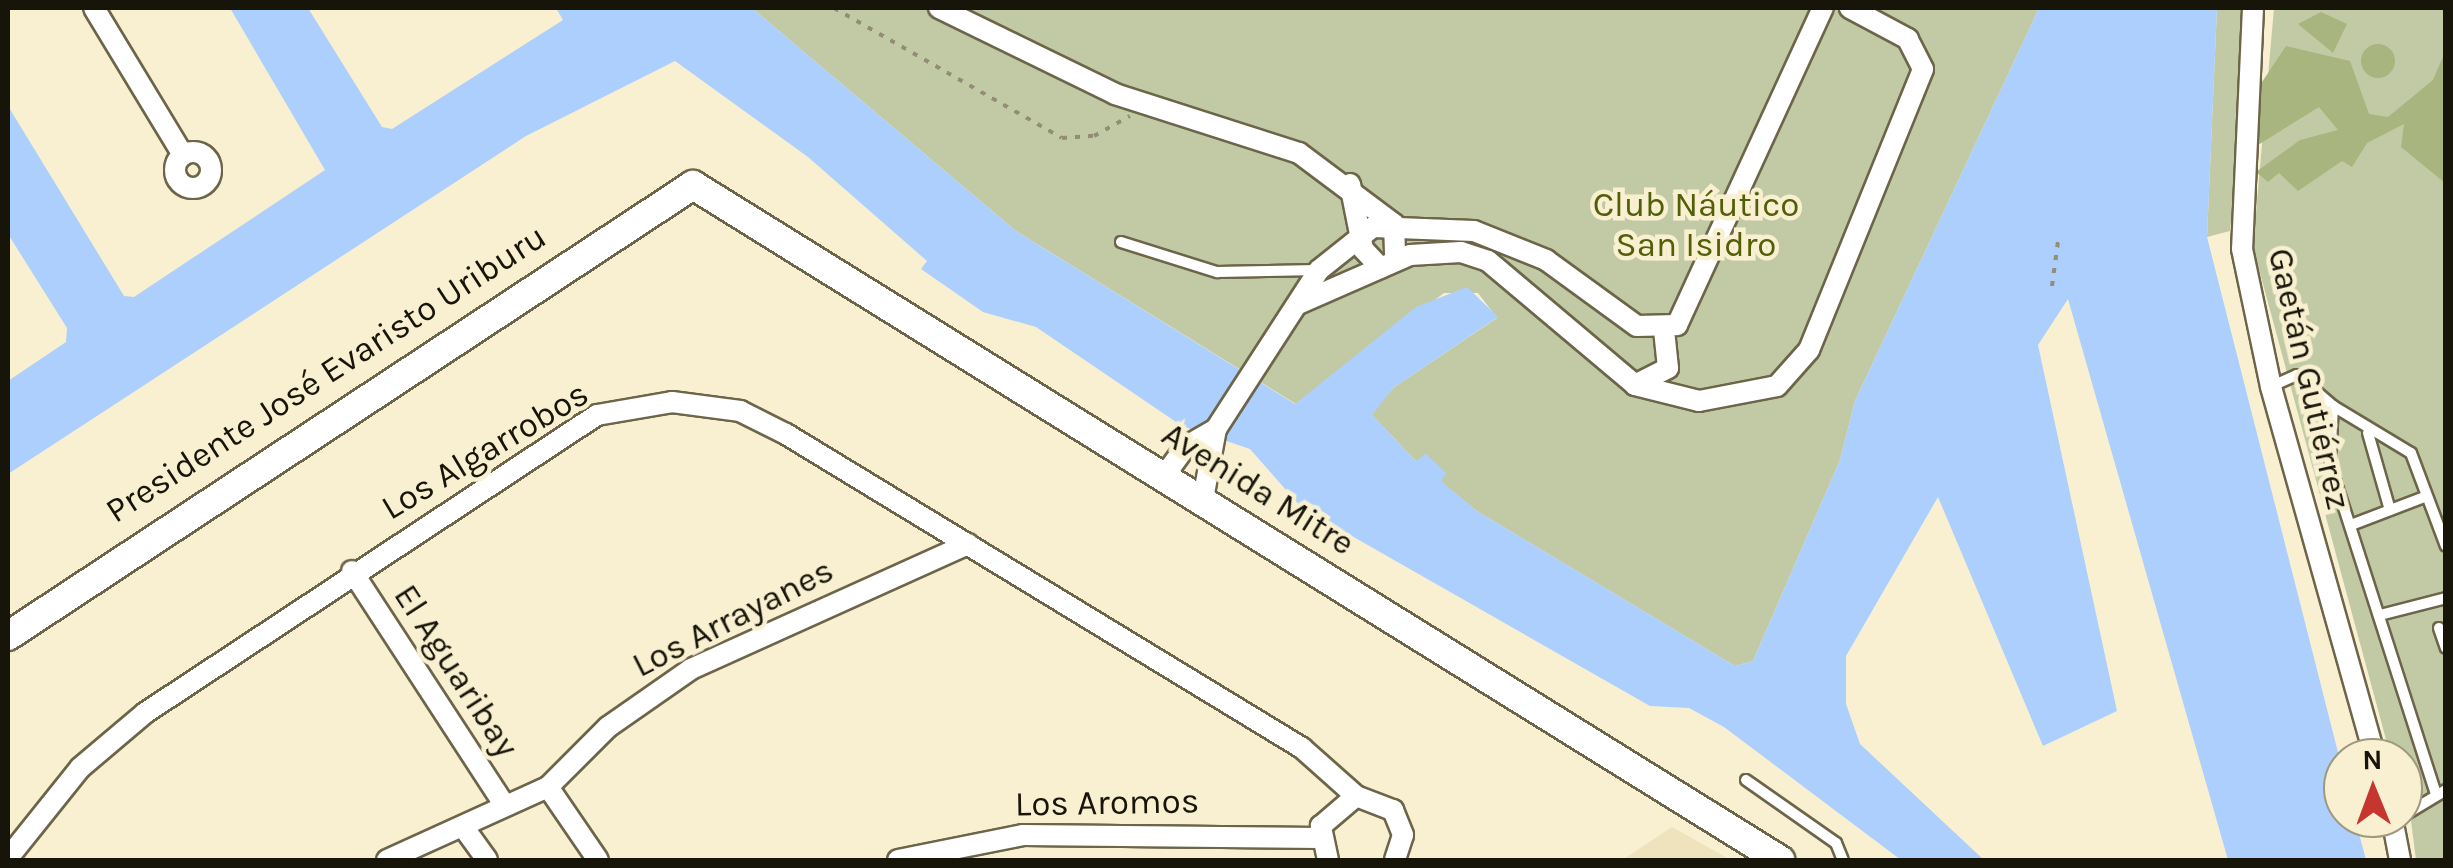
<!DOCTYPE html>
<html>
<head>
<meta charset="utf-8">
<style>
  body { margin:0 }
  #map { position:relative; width:2453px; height:868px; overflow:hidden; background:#f9f0d1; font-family:Karla,sans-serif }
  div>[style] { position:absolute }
  .built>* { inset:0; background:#efe3bd }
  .green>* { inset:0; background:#c1caa5 }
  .forest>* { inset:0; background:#a8b57f }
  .round { border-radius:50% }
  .water>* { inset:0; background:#accffd }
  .path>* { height:4px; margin-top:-2px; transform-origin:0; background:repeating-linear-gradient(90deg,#938d77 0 5px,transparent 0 13px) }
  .roads { filter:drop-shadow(2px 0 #6d654a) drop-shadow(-2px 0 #6d654a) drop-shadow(0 2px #6d654a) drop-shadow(0 -2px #6d654a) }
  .lane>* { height:10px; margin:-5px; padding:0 5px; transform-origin:5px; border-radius:5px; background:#fff }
  .street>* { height:20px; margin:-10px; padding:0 10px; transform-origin:10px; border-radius:10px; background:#fff }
  .street>.ring { margin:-10px; padding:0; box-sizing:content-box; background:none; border:20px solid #fff; border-radius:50% }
  .secondary>* { height:28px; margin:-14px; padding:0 14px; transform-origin:14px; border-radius:14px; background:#fff }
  span { translate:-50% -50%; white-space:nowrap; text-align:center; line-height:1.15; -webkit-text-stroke:9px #f9f0d1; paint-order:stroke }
  .park-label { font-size:35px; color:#525f08 }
  .street-label { font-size:35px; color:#171409 }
  .frame { position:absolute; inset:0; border:10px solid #171409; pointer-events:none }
  .north { position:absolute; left:2323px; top:738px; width:100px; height:100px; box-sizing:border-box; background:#f9f0d1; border:2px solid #9f9881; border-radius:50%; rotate:359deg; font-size:28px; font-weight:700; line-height:40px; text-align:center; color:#171409 }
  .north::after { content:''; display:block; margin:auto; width:35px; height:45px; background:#c4362e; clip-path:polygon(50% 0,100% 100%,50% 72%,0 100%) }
</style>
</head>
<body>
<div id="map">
  <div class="built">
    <i style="clip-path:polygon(1672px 827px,1731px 860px,1622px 860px)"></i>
  </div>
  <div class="green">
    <i style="clip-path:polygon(752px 8px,2039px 8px,1855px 401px,1840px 460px,1753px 661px,1735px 666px,1477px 511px,1440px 481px,1426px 454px,1417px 462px,1371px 414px,1393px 388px,1497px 318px,1478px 293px,1444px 293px,1296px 404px,1016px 231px)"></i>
    <i style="clip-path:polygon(2217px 8px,2253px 8px,2230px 231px,2207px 237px)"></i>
    <i style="clip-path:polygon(2274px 8px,2445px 8px,2445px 860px,2416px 860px,2403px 758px,2391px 758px,2253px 247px)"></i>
  </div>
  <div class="forest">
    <i style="clip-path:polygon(2321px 12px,2347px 24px,2333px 53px,2298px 24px)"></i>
    <i class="round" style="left:2361px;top:44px;width:34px;height:34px"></i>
    <i style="clip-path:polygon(2286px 46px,2350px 61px,2369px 114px,2388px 117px,2433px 80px,2445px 52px,2445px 183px,2401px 147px,2404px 124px,2367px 143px,2352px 167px,2342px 161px,2298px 191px,2279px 173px,2268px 182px,2256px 172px,2300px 140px,2338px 130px,2319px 107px,2258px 145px,2262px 82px)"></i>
  </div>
  <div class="water">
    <i style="clip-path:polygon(230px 8px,308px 8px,382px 127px,392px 129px,563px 20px,556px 8px,752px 8px,1016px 231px,1295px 404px,1416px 307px,1467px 287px,1498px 317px,1393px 388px,1372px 415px,1416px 461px,1426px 454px,1446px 473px,1441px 481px,1477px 511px,1735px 666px,1753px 661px,1840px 460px,1855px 401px,2039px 8px,2217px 8px,2207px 237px,2343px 772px,2343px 818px,2355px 818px,2366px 860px,2228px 860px,2068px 299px,2038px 345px,2117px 711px,2043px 746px,1938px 497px,1846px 656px,1846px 704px,1860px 744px,1984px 860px,1901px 860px,1724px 727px,1689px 708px,1650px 706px,1301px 507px,1250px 449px,1182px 426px,1036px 327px,983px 312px,921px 269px,927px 261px,808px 157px,675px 61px,526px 136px,8px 474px,8px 381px,66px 342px,67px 328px,8px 234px,8px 106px,124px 296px,134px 297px,325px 170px)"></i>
  </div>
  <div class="path">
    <i style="left:834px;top:8px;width:262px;rotate:29.7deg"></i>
    <i style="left:1062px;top:138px;width:32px;rotate:-4deg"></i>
    <i style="left:1094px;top:136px;width:41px;rotate:-29.1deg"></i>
    <i style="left:2052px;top:286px;width:45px;rotate:-82.4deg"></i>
  </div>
  <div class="roads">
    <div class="lane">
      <i style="left:1121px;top:242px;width:101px;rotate:17.4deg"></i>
      <i style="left:1217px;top:272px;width:101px;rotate:-1.1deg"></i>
      <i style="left:2272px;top:386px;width:27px;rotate:-24deg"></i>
      <i style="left:2297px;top:375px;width:48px;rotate:40.7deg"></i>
      <i style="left:2333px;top:406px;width:58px;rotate:93deg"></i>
      <i style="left:2330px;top:464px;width:347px;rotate:72.2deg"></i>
      <i style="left:2333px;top:406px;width:91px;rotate:31.1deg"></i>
      <i style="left:2411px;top:453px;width:99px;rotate:69.4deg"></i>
      <i style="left:2368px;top:433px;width:80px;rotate:74.1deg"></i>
      <i style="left:2351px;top:525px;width:81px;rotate:-20.9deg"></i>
      <i style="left:2380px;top:615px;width:68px;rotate:-14.4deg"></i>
      <i style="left:2439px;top:628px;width:21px;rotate:71deg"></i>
      <i style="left:1746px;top:780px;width:110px;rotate:35deg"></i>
      <i style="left:1836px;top:843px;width:18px;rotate:68deg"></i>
      <i style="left:2403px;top:816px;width:50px;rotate:-31.2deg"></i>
    </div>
    <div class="street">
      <i style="left:94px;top:8px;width:172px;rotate:58.8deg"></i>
      <i style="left:939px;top:8px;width:196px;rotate:26deg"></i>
      <i style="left:1115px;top:94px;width:193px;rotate:17.8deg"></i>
      <i style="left:1299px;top:153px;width:119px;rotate:36.8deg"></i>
      <i style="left:1394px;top:224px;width:37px;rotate:88deg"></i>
      <i style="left:2253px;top:8px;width:241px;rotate:92.6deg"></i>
      <i style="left:2242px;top:249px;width:141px;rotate:78.1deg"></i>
      <i style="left:2271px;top:387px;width:385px;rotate:74.3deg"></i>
      <i class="ring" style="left:175px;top:152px;width:16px;height:16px"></i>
      <i style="left:1350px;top:184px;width:66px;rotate:78.7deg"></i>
      <i style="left:1363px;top:249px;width:26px;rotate:47deg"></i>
      <i style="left:1298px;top:304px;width:122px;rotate:-23.6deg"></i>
      <i style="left:1410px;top:255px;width:51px;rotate:-3.4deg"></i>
      <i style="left:1461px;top:252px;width:28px;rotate:18deg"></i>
      <i style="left:1488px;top:261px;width:192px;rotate:40.1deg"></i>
      <i style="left:1635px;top:385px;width:66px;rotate:14deg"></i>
      <i style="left:1699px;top:401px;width:79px;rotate:-10.9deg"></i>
      <i style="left:1777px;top:386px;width:48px;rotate:-48.4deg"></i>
      <i style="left:1809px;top:350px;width:303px;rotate:-67.9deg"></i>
      <i style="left:1923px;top:69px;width:34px;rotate:-117deg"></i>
      <i style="left:1908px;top:39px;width:66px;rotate:-151.9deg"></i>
      <i style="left:1635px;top:385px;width:37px;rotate:-27deg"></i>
      <i style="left:1668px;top:368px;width:39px;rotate:-96deg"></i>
      <i style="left:1165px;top:475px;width:34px;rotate:-54deg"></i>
      <i style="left:1185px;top:447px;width:36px;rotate:-30deg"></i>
      <i style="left:1216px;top:429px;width:189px;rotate:-57.1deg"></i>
      <i style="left:1319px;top:270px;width:69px;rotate:-38.5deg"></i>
      <i style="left:1373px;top:227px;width:101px;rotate:2.3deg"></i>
      <i style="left:1474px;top:231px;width:78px;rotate:21.9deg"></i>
      <i style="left:1546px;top:260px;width:112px;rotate:36deg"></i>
      <i style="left:1637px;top:326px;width:40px;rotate:-1.4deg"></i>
      <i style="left:1677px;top:325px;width:349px;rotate:-65.3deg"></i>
      <i style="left:1203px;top:499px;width:71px;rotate:-79.5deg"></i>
      <i style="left:352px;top:571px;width:280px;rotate:56.9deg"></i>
      <i style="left:548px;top:787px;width:88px;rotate:55.6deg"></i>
      <i style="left:2392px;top:818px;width:43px;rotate:79.2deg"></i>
      <i style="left:464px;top:828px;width:39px;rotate:54deg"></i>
      <i style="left:8px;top:858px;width:115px;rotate:-51.3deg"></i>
      <i style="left:80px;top:768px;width:85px;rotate:-40.2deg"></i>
      <i style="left:145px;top:713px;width:541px;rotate:-33.4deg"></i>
      <i style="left:597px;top:415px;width:76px;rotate:-9.8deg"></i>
      <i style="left:672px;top:402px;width:69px;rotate:7.5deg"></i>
      <i style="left:740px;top:411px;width:51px;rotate:26.6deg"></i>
      <i style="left:786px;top:434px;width:604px;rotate:31.32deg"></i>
      <i style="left:1302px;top:748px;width:72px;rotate:41.6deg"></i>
      <i style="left:387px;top:860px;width:177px;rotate:-24.4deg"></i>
      <i style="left:548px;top:787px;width:85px;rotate:-45deg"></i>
      <i style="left:608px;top:727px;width:101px;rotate:-34.9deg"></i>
      <i style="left:691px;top:669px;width:304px;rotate:-24.3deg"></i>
      <i style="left:898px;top:860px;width:127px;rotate:-11.3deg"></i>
      <i style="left:1023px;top:835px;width:297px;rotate:0.6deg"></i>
      <i style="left:1328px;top:860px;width:35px;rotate:-102deg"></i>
      <i style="left:1321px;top:826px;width:46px;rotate:-40.6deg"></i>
      <i style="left:1356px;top:796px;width:40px;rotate:21deg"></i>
      <i style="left:1393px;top:810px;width:27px;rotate:68deg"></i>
      <i style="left:1403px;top:835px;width:26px;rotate:108deg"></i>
    </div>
    <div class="secondary">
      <i style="left:8px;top:636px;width:820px;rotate:-33.36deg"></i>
      <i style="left:693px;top:185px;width:1280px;rotate:31.84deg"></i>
    </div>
  </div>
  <div class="park-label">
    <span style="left:1696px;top:225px">Club Náutico<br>San Isidro</span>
  </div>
  <div class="street-label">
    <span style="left:326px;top:374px;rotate:-33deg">Presidente José Evaristo Uriburu</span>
    <span style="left:2309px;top:379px;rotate:77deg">Gaetán Gutiérrez</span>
    <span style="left:485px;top:451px;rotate:-31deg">Los Algarrobos</span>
    <span style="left:1258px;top:489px;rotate:32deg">Avenida Mitre</span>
    <span style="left:733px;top:618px;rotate:-27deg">Los Arrayanes</span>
    <span style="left:456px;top:671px;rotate:57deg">El Aguaribay</span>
    <span style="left:1107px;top:803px;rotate:-1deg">Los Aromos</span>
  </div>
  <div class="frame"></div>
  <div class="north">N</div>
</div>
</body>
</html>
